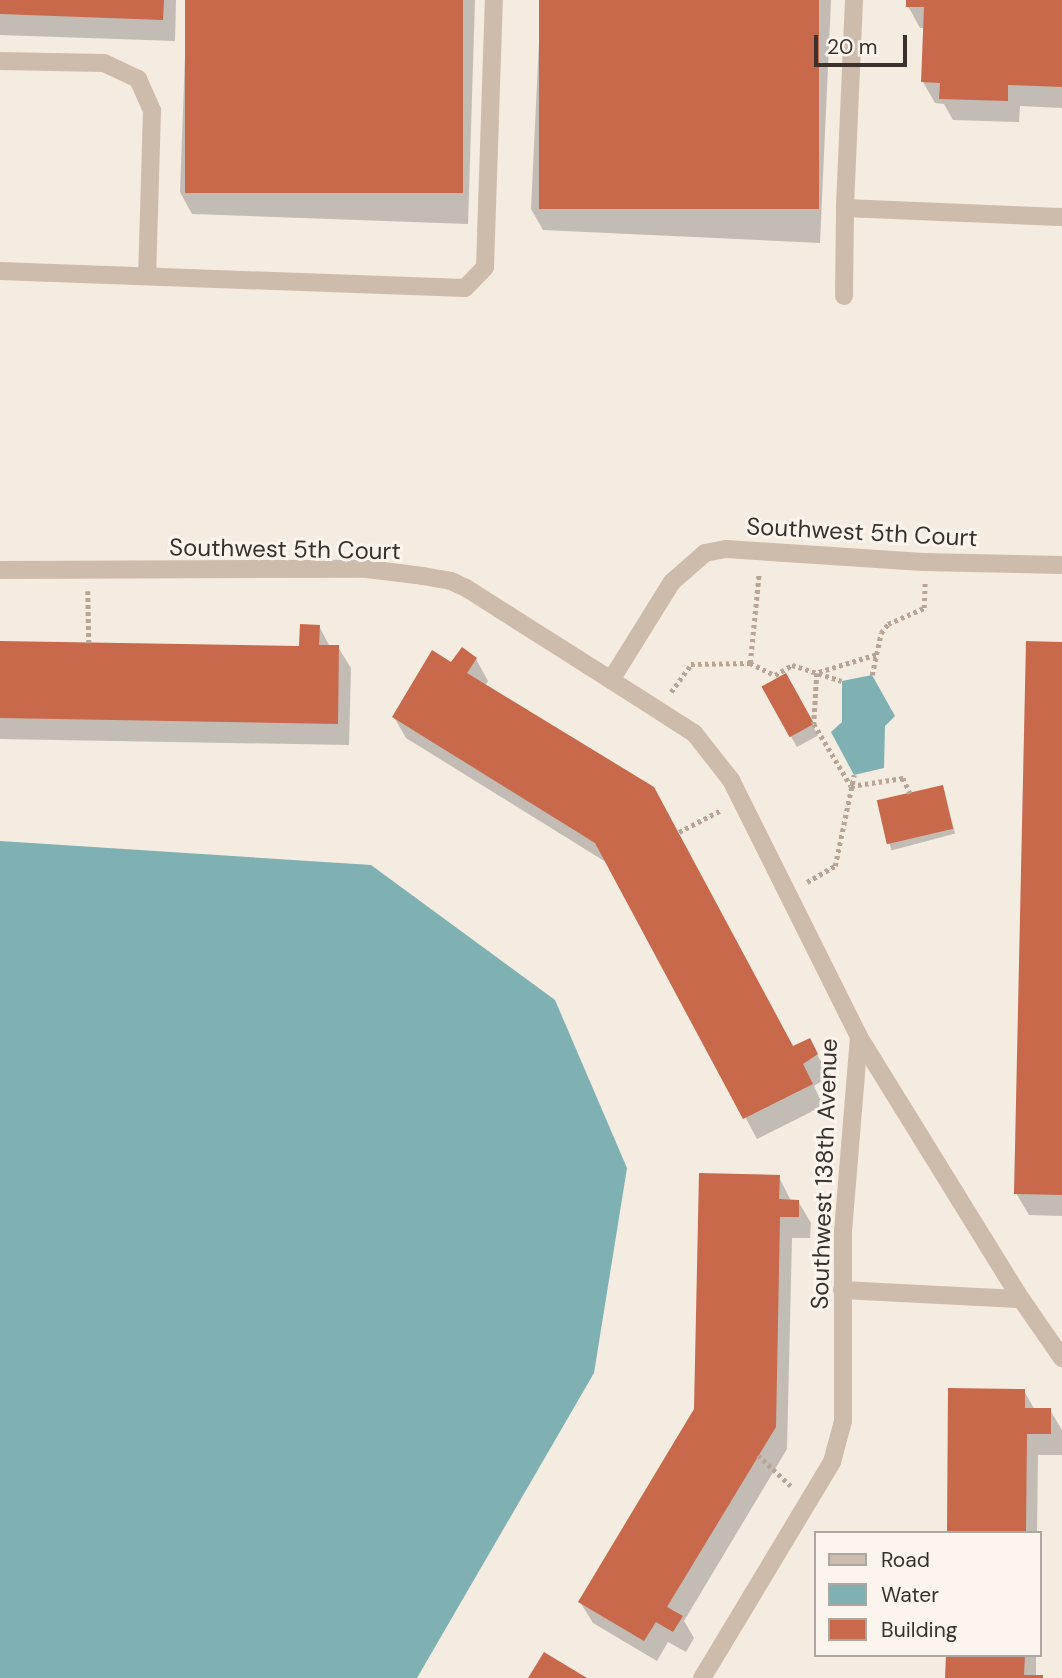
<!DOCTYPE html>
<html>
<head>
<meta charset="utf-8">
<style>
  body { margin:0 }
  #map { position:relative; width:1062px; height:1678px; overflow:hidden; background:#f4ebe1; font-family:"DM Sans",sans-serif }
  div>[style] { position:absolute }
  .water>* { inset:0; background:#7fb0b2 }
  .shadow>* { inset:0; background:#0003; transform-origin:0 0 }
  .building>* { inset:0; background:#c8694b; transform-origin:0 0 }
  .path>* { height:4.5px; margin-top:-2.25px; transform-origin:0; background:repeating-linear-gradient(90deg,#b9a596 0 3.5px,transparent 0 7px) }
  .lane>* { height:18px; margin:-9px; padding:0 9px; transform-origin:9px; border-radius:9px; background:#cdbbac }
  .street>* { height:18px; margin:-9px; padding:0 9px; transform-origin:9px; border-radius:9px; background:#cdbbac }
  span { translate:-50% -50%; white-space:nowrap; text-align:center; line-height:1.15; -webkit-text-stroke:6px #fbf5ee; paint-order:stroke }
  .street-label { font-size:24px; color:#3b302b }
  .legend { position:absolute; left:814px; top:1531px; width:228px; height:126px; box-sizing:border-box; background:#fbf5ee; border:2px solid #aea6a0; margin:0; padding:9px 12px; list-style:none; font-size:21px; color:#3b302b }
  .legend li { display:flex; align-items:center; gap:14px; height:35px }
  .legend b { width:35px; border:2px solid #aea6a0 }
  .scale { position:absolute; left:814px; top:35px; width:93px; height:32px; box-sizing:border-box; border:4px solid #3b302b; border-top:0; padding-left:9px; font-size:21px; line-height:24px; white-space:nowrap; color:#3b302b; -webkit-text-stroke:5px #fbf5ee; paint-order:stroke }
</style>
</head>
<body>
<div id="map">
  <div class="water">
    <i style="clip-path:polygon(872px 675px,895px 716px,885px 726px,884px 768px,854px 775px,831px 732px,842px 722px,842px 681px)"></i>
    <i style="clip-path:polygon(0 841px,371px 865px,555px 1000px,627px 1168px,594px 1373px,417px 1678px,0 1678px)"></i>
  </div>
  <div class="shadow">
    <i style="clip-path:polygon(0 0,176px 0,175px 41px,0 35px)"></i>
    <i style="clip-path:polygon(187px 0,475px 0,468px 224px,192px 214px,180px 192px)"></i>
    <i style="clip-path:polygon(541px 0,831px 0,820px 243px,543px 230px,531px 209px)"></i>
    <i style="clip-path:polygon(908px 0,1062px 0,1062px 108px,1020px 106px,1019px 122px,953px 120px,944px 104px,935px 103px,923px 82px,925px 28px,920px 28px,908px 6px)"></i>
    <i style="clip-path:polygon(319px 626px,330px 647px,338px 647px,351px 668px,349px 745px,0 739px,0 643px,301px 648px)"></i>
    <i style="clip-path:polygon(1062px 644px,1062px 1216px,1029px 1215px,1016px 1193px)"></i>
    <i style="clip-path:polygon(476px 659px,488px 681px,485px 686px,793px 1048px,809px 1040px,829px 1076px,814px 1086px,823px 1106px,757px 1139px,609px 864px,406px 738px,394px 717px,452px 664px)"></i>
    <i style="left:785px;top:676px;width:68px;height:24px;rotate:61deg"></i>
    <i style="left:944px;top:792px;width:43px;height:66px;rotate:75deg"></i>
    <i style="clip-path:polygon(779px 1177px,791px 1201px,798px 1201px,811px 1223px,810px 1238px,792px 1238px,787px 1449px,684px 1621px,694px 1638px,686px 1652px,668px 1642px,657px 1661px,593px 1623px,580px 1602px,696px 1410px)"></i>
    <i style="clip-path:polygon(1024px 1391px,1035px 1410px,1050px 1410px,1062px 1430px,1062px 1455px,1038px 1455px,1037px 1533px,949px 1533px)"></i>
    <i style="clip-path:polygon(947px 1655px,1036px 1655px,1036px 1677px,1043px 1678px,947px 1678px)"></i>
  </div>
  <div class="building">
    <i style="clip-path:polygon(0 0,164px 0,163px 20px,0 14px)"></i>
    <i style="left:185px;top:0;width:278px;height:193px"></i>
    <i style="left:539px;top:0;width:280px;height:209px"></i>
    <i style="clip-path:polygon(906px 0,1062px 0,1062px 87px,1008px 85px,1008px 101px,939px 99px,940px 83px,921px 82px,924px 7px,906px 7px)"></i>
    <i style="clip-path:polygon(300px 624px,320px 625px,319px 645px,339px 645px,338px 724px,0 718px,0 641px,299px 646px)"></i>
    <i style="clip-path:polygon(1026px 641px,1062px 642px,1062px 1195px,1014px 1194px)"></i>
    <i style="clip-path:polygon(462px 647px,477px 658px,467px 673px,654px 787px,793px 1046px,810px 1038px,818px 1054px,803px 1064px,813px 1084px,743px 1119px,595px 843px,392px 717px,432px 650px,451px 662px)"></i>
    <i style="left:786px;top:673px;width:58px;height:28px;rotate:61deg"></i>
    <i style="left:943px;top:785px;width:45px;height:68px;rotate:77deg"></i>
    <i style="clip-path:polygon(699px 1173px,780px 1175px,779px 1199px,799px 1200px,799px 1217px,780px 1217px,776px 1427px,667px 1607px,683px 1616px,673px 1632px,656px 1622px,644px 1641px,578px 1602px,694px 1409px)"></i>
    <i style="clip-path:polygon(948px 1388px,1025px 1389px,1025px 1408px,1051px 1408px,1051px 1434px,1027px 1434px,1026px 1533px,947px 1533px)"></i>
    <i style="clip-path:polygon(544px 1652px,587px 1678px,528px 1678px)"></i>
    <i style="clip-path:polygon(946px 1655px,1025px 1655px,1024px 1675px,1043px 1675px,1043px 1678px,945px 1678px)"></i>
  </div>
  <div class="path">
    <i style="left:88px;top:591px;width:52px;rotate:88.9deg"></i>
    <i style="left:876px;top:655px;width:62px;rotate:163deg"></i>
    <i style="left:817px;top:673px;width:51px;rotate:93.4deg"></i>
    <i style="left:814px;top:724px;width:72px;rotate:59.2deg"></i>
    <i style="left:851px;top:786px;width:53px;rotate:-8.7deg"></i>
    <i style="left:903px;top:778px;width:17px;rotate:65deg"></i>
    <i style="left:750px;top:663px;width:90px;rotate:-84.3deg"></i>
    <i style="left:872px;top:675px;width:43px;rotate:-77.9deg"></i>
    <i style="left:881px;top:633px;width:11px;rotate:-52deg"></i>
    <i style="left:888px;top:624px;width:39px;rotate:-24deg"></i>
    <i style="left:924px;top:608px;width:25px;rotate:-88deg"></i>
    <i style="left:671px;top:692px;width:34px;rotate:-54deg"></i>
    <i style="left:691px;top:664px;width:59px;rotate:-1deg"></i>
    <i style="left:750px;top:663px;width:28px;rotate:26deg"></i>
    <i style="left:775px;top:675px;width:20px;rotate:-30deg"></i>
    <i style="left:792px;top:665px;width:52px;rotate:17.7deg"></i>
    <i style="left:679px;top:832px;width:47px;rotate:-27.6deg"></i>
    <i style="left:807px;top:882px;width:32px;rotate:-30deg"></i>
    <i style="left:835px;top:866px;width:93px;rotate:-78.2deg"></i>
    <i style="left:758px;top:1455px;width:45px;rotate:43.2deg"></i>
  </div>
  <div class="lane">
    <i style="left:854px;top:0;width:208px;rotate:92.5deg"></i>
    <i style="left:845px;top:208px;width:217px;rotate:2.4deg"></i>
    <i style="left:0;top:61px;width:104px;rotate:1.1deg"></i>
    <i style="left:104px;top:63px;width:38px;rotate:25deg"></i>
    <i style="left:138px;top:79px;width:35px;rotate:66deg"></i>
    <i style="left:152px;top:111px;width:165px;rotate:91.7deg"></i>
    <i style="left:0;top:271px;width:465px;rotate:2.1deg"></i>
    <i style="left:465px;top:288px;width:29px;rotate:-46deg"></i>
    <i style="left:485px;top:267px;width:267px;rotate:-88.1deg"></i>
    <i style="left:844px;top:296px;width:88px;rotate:-89.3deg"></i>
  </div>
  <div class="street">
    <i style="left:0;top:570px;width:367px;rotate:-0.2deg"></i>
    <i style="left:367px;top:569px;width:56px;rotate:7.1deg"></i>
    <i style="left:423px;top:576px;width:28px;rotate:10deg"></i>
    <i style="left:451px;top:581px;width:17px;rotate:25deg"></i>
    <i style="left:466px;top:588px;width:172px;rotate:32.4deg"></i>
    <i style="left:611px;top:680px;width:115px;rotate:-58.1deg"></i>
    <i style="left:672px;top:582px;width:44px;rotate:-41.3deg"></i>
    <i style="left:705px;top:553px;width:21px;rotate:-11deg"></i>
    <i style="left:726px;top:549px;width:197px;rotate:3.8deg"></i>
    <i style="left:923px;top:562px;width:139px;rotate:1.2deg"></i>
    <i style="left:611px;top:680px;width:98px;rotate:32.6deg"></i>
    <i style="left:694px;top:733px;width:60px;rotate:51.8deg"></i>
    <i style="left:731px;top:780px;width:287px;rotate:63.5deg"></i>
    <i style="left:859px;top:1037px;width:195px;rotate:94.7deg"></i>
    <i style="left:843px;top:1231px;width:190px;rotate:90deg"></i>
    <i style="left:843px;top:1421px;width:42px;rotate:105deg"></i>
    <i style="left:832px;top:1462px;width:252px;rotate:121deg"></i>
    <i style="left:859px;top:1037px;width:308px;rotate:58.3deg"></i>
    <i style="left:1021px;top:1299px;width:72px;rotate:55.2deg"></i>
    <i style="left:842px;top:1290px;width:179px;rotate:2.9deg"></i>
  </div>
  <div class="street-label">
    <span style="left:862px;top:532px;rotate:3deg">Southwest 5th Court</span>
    <span style="left:285px;top:549px;rotate:1deg">Southwest 5th Court</span>
    <span style="left:824px;top:1174px;rotate:-88deg">Southwest 138th Avenue</span>
  </div>
  <ul class="legend">
  <li><b style="height:9px;background:#cdbbac"></b>Road</li>
  <li><b style="height:19px;background:#7fb0b2"></b>Water</li>
  <li><b style="height:19px;background:#c8694b"></b>Building</li>
  </ul>
  <div class="scale">20 m</div>
</div>
</body>
</html>
